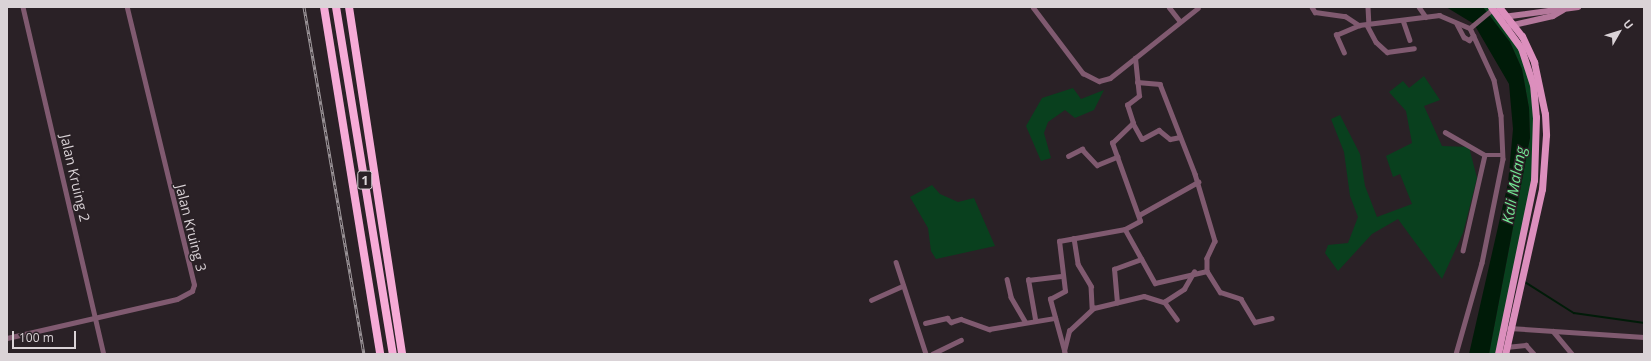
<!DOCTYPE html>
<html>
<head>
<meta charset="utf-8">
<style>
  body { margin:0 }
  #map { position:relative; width:1651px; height:361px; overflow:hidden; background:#2a2126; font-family:"Open Sans",sans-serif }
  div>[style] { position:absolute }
  .green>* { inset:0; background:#09401e }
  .water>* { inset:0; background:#001b08 }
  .stream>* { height:1.5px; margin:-0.75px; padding:0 0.75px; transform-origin:0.75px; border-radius:0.75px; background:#001b08 }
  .street>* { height:4.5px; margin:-2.25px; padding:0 2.25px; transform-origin:2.25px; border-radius:2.25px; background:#805a70 }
  .secondary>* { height:6px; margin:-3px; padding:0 3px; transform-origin:3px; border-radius:3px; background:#b4789b }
  .primary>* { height:7px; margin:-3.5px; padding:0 3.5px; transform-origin:3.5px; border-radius:3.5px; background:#dc8fbd }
  .highway>* { height:8px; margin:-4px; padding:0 4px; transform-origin:4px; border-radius:4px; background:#f6abd7 }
  .rail>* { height:3px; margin-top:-1.5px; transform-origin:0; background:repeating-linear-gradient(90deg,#2a2126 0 4.5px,#a0999d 0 9px); box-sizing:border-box; border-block:1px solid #a0999d }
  span { translate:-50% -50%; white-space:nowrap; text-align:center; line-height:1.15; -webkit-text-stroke:3px #2a2126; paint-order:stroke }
  .shield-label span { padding:1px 3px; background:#2a2126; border:1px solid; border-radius:3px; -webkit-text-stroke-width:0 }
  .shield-label { font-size:13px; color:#dad3d7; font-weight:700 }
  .street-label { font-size:14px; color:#dad3d7 }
  .water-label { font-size:15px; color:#74ea96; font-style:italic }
  .frame { position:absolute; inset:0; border:8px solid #dad3d7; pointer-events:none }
  .north { position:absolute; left:1599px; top:12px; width:40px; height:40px; -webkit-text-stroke:3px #2a2126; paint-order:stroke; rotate:51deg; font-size:11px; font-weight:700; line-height:16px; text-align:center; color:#dad3d7 }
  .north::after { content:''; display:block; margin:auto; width:14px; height:18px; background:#dad3d7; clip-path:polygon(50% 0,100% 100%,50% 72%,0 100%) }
  .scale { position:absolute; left:12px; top:331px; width:64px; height:18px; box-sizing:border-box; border:2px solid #dad3d7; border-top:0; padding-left:5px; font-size:12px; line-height:14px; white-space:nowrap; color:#dad3d7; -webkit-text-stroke:3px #2a2126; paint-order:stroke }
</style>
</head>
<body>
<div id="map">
  <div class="green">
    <i style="clip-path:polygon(1482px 7px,1491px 7px,1514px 35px,1533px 84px,1536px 156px,1498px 354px,1489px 354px,1530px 138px,1529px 108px,1522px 69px,1510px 42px)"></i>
    <i style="clip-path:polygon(1424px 76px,1440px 100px,1424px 106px,1442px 146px,1469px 147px,1477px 178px,1463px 233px,1442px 279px,1398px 219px,1372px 234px,1338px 271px,1325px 253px,1328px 245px,1348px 243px,1358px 217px,1350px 196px,1344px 152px,1331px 119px,1340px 115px,1360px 154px,1365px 186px,1377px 217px,1412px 204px,1400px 174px,1393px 177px,1386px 156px,1412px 143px,1406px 111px,1389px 92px,1403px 81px,1409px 88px)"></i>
    <i style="clip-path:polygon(1073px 88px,1081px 99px,1104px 90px,1094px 110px,1075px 118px,1065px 110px,1048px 122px,1044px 133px,1051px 158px,1041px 161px,1026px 126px,1042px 98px)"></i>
    <i style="clip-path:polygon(932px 185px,940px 194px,958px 202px,974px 198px,995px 246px,936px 259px,931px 251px,928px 228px,910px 197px)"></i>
  </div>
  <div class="water">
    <i style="clip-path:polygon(1446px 7px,1483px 7px,1510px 42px,1522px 69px,1529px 108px,1530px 138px,1489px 354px,1469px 354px,1508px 183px,1513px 129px,1509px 84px,1474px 24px)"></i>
  </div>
  <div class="stream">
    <i style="left:1525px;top:282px;width:58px;rotate:32.3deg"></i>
    <i style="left:1574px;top:313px;width:71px;rotate:8.1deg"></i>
  </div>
  <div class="street">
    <i style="left:23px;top:7px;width:356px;rotate:76.9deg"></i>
    <i style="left:1033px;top:7px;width:83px;rotate:52.9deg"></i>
    <i style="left:1083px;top:73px;width:18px;rotate:27deg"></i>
    <i style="left:1099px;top:81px;width:11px;rotate:-15deg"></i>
    <i style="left:1110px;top:78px;width:112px;rotate:-38.5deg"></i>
    <i style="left:1169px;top:7px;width:18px;rotate:52deg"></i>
    <i style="left:1312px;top:7px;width:6px;rotate:59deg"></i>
    <i style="left:1315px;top:12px;width:30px;rotate:8deg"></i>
    <i style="left:1345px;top:16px;width:17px;rotate:33deg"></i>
    <i style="left:1368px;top:7px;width:17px;rotate:87deg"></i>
    <i style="left:1419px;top:7px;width:12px;rotate:55deg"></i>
    <i style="left:1403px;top:20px;width:21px;rotate:71deg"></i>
    <i style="left:1457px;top:24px;width:15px;rotate:62deg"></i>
    <i style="left:1464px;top:37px;width:6px;rotate:31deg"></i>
    <i style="left:1469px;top:40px;width:6px;rotate:-45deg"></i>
    <i style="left:1367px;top:25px;width:19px;rotate:62deg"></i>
    <i style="left:1376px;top:42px;width:15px;rotate:42deg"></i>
    <i style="left:1387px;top:52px;width:27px;rotate:-8deg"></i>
    <i style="left:1470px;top:28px;width:30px;rotate:-40deg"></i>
    <i style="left:1344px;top:53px;width:20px;rotate:-114deg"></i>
    <i style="left:1336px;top:35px;width:25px;rotate:-23deg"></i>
    <i style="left:1359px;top:25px;width:81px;rotate:-7.1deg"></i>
    <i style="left:1439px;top:15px;width:34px;rotate:23deg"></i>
    <i style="left:1470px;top:28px;width:57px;rotate:65.2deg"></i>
    <i style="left:1494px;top:80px;width:36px;rotate:79deg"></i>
    <i style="left:1501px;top:115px;width:44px;rotate:87.4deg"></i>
    <i style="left:1503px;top:159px;width:106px;rotate:101.4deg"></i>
    <i style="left:1482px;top:263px;width:95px;rotate:105.9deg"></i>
    <i style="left:1137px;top:82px;width:23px;rotate:5deg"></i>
    <i style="left:1160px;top:84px;width:97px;rotate:68.7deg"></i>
    <i style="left:1195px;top:174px;width:70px;rotate:73.4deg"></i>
    <i style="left:1215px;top:241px;width:19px;rotate:115deg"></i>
    <i style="left:1207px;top:258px;width:13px;rotate:90deg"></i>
    <i style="left:1133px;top:123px;width:18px;rotate:61deg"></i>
    <i style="left:1142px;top:139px;width:19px;rotate:-28deg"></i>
    <i style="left:1159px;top:130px;width:14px;rotate:39deg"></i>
    <i style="left:1170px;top:139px;width:10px;rotate:-11deg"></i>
    <i style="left:1445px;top:132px;width:46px;rotate:29.9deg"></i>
    <i style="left:1485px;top:155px;width:98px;rotate:102.9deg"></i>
    <i style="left:1485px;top:155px;width:18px"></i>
    <i style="left:1068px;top:156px;width:16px;rotate:-27deg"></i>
    <i style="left:1082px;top:149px;width:22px;rotate:47deg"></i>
    <i style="left:1097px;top:165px;width:22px;rotate:-22deg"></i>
    <i style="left:1139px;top:215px;width:68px;rotate:-29.2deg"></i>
    <i style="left:1125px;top:229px;width:62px;rotate:60.9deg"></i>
    <i style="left:1155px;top:283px;width:53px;rotate:-13deg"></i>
    <i style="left:1207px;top:271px;width:25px;rotate:58deg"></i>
    <i style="left:1220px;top:292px;width:22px;rotate:18deg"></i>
    <i style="left:1241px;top:299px;width:27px;rotate:59deg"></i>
    <i style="left:1255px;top:322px;width:17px;rotate:-13deg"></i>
    <i style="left:1074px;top:238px;width:26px;rotate:81deg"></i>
    <i style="left:1078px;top:264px;width:26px;rotate:59deg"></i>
    <i style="left:1091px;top:286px;width:22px;rotate:87deg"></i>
    <i style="left:896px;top:262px;width:97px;rotate:71.9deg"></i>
    <i style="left:1007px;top:279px;width:18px;rotate:77deg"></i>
    <i style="left:1011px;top:297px;width:28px;rotate:60deg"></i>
    <i style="left:871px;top:300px;width:35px;rotate:-24deg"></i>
    <i style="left:1117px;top:303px;width:34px;rotate:-95deg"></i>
    <i style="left:1114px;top:269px;width:29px;rotate:-20deg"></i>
    <i style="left:1035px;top:319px;width:40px;rotate:-100deg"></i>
    <i style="left:1028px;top:280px;width:33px;rotate:-7deg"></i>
    <i style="left:1177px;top:320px;width:22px;rotate:-126deg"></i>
    <i style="left:1164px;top:302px;width:24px;rotate:-33deg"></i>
    <i style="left:1184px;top:289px;width:20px;rotate:-60deg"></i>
    <i style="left:925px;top:323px;width:23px;rotate:-13deg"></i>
    <i style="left:947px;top:318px;width:6px;rotate:45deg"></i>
    <i style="left:951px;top:322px;width:10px;rotate:-17deg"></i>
    <i style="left:961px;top:319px;width:30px;rotate:20deg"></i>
    <i style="left:989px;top:329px;width:67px;rotate:-9.5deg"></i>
    <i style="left:1509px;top:328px;width:135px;rotate:3.8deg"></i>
    <i style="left:1553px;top:331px;width:30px;rotate:50deg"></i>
    <i style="left:7px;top:338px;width:174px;rotate:-12.9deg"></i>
    <i style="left:177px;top:299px;width:17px;rotate:-28deg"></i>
    <i style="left:192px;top:291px;width:6px;rotate:-72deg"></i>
    <i style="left:194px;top:285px;width:286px;rotate:-103.6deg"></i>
    <i style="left:1506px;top:347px;width:20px;rotate:-6deg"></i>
    <i style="left:1526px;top:345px;width:12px;rotate:48deg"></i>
    <i style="left:1064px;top:351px;width:21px;rotate:-76deg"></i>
    <i style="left:1069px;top:331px;width:34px;rotate:-43deg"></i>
    <i style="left:1094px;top:308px;width:51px;rotate:-13.5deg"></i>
    <i style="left:1144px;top:296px;width:21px;rotate:17deg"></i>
    <i style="left:932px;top:354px;width:32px;rotate:-26deg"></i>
    <i style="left:1065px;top:354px;width:57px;rotate:-105.3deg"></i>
    <i style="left:1050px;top:299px;width:17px;rotate:-28deg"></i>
    <i style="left:1065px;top:291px;width:50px;rotate:-96.8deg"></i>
    <i style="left:1059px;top:241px;width:67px;rotate:-10.3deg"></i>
    <i style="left:1125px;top:229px;width:17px;rotate:-28deg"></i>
    <i style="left:1140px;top:221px;width:83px;rotate:-109.7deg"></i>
    <i style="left:1112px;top:143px;width:29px;rotate:-44deg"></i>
    <i style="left:1133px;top:123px;width:19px;rotate:-108deg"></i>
    <i style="left:1127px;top:105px;width:15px;rotate:-37deg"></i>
    <i style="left:1139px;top:96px;width:38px;rotate:-96deg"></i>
  </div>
  <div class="secondary">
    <i style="left:1503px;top:17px;width:76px;rotate:-7.6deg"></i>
    <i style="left:1509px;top:26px;width:45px;rotate:-12.8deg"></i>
    <i style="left:1553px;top:16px;width:12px;rotate:-31deg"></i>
  </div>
  <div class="primary">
    <i style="left:1491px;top:7px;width:51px;rotate:53.8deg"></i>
    <i style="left:1521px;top:48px;width:38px;rotate:72deg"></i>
    <i style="left:1533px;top:84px;width:33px;rotate:85deg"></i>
    <i style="left:1536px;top:117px;width:63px;rotate:91.8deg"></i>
    <i style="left:1534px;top:180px;width:178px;rotate:101.7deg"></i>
    <i style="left:1499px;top:7px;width:37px;rotate:52deg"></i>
    <i style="left:1522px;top:36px;width:29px;rotate:65deg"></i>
    <i style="left:1534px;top:62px;width:53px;rotate:78.1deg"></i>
    <i style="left:1545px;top:114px;width:21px;rotate:87deg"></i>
    <i style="left:1546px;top:135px;width:54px;rotate:94.2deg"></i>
    <i style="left:1542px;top:189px;width:169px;rotate:102.6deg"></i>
  </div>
  <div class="highway">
    <i style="left:324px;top:7px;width:351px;rotate:80.8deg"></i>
    <i style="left:336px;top:7px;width:352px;rotate:80.7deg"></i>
    <i style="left:349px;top:7px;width:351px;rotate:81.3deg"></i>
  </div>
  <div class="rail">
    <i style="left:304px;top:7px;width:352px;rotate:80.2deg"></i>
  </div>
  <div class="shield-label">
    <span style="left:365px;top:180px">1</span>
  </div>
  <div class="street-label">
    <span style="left:75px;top:178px;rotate:77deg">Jalan Kruing 2</span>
    <span style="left:191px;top:228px;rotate:76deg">Jalan Kruing 3</span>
  </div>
  <div class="water-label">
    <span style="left:1514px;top:185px;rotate:-80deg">Kali Malang</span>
  </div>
  <div class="frame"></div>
  <div class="north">U</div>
  <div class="scale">100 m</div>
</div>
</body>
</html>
